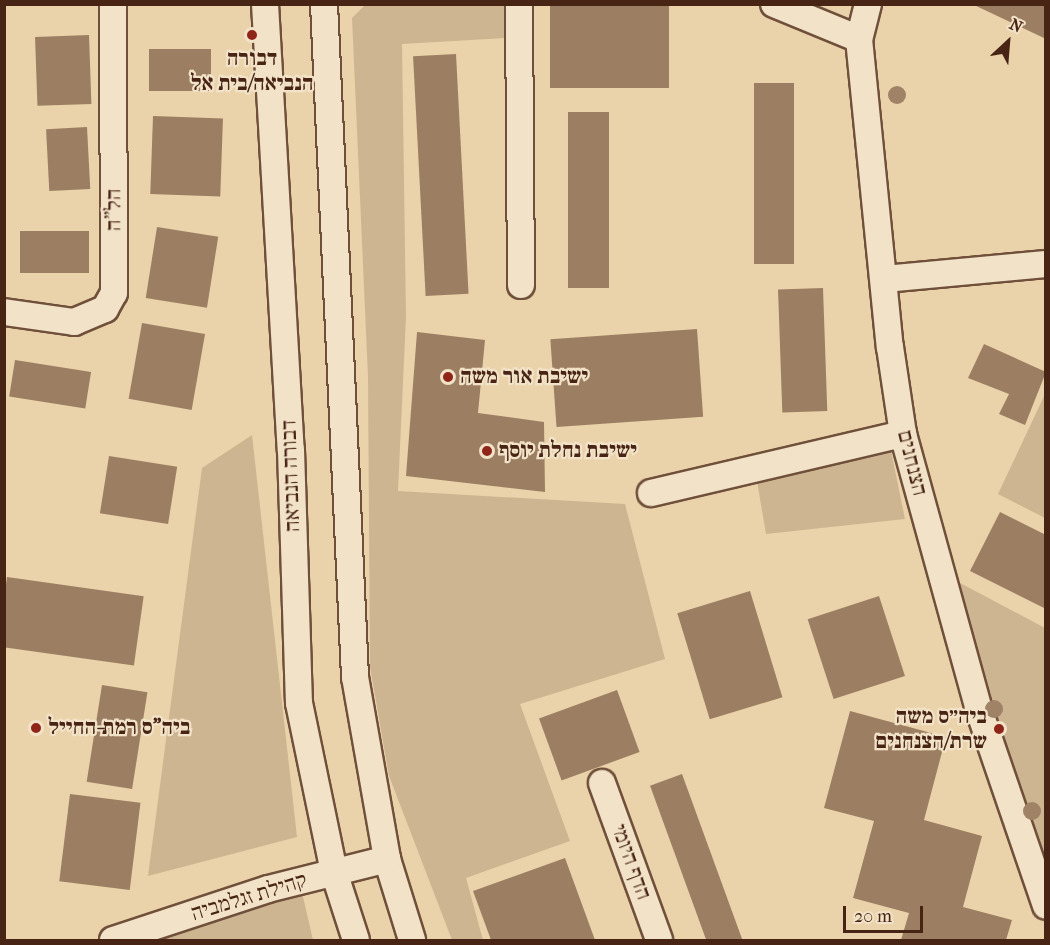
<!DOCTYPE html>
<html>
<head>
<meta charset="utf-8">
<style>
  body { margin:0 }
  #map { position:relative; width:1050px; height:945px; overflow:hidden; background:#ead3aa; font-family:"IM FELL French Canon","Frank Ruhl Libre",serif }
  div>[style] { position:absolute }
  .green>* { inset:0; background:#ceb591 }
  .building>* { inset:0; background:#9c7f62; transform-origin:0 0 }
  .roads { filter:drop-shadow(2px 0 #70503a) drop-shadow(-2px 0 #70503a) drop-shadow(0 2px #70503a) drop-shadow(0 -2px #70503a) }
  .minor>* { height:26px; margin:-13px; padding:0 13px; transform-origin:13px; border-radius:13px; background:#f1e2c8 }
  .trees>* { width:18px; height:18px; margin:-9px; border-radius:50%; background:#a08366 }
  .dots>* { width:16px; height:16px; translate:-50% -50%; box-sizing:border-box; border:3px solid #f1e2c8; border-radius:50% }
  span { translate:-50% -50%; white-space:nowrap; text-align:center; line-height:1.15; -webkit-text-stroke:4.5px #f1e2c8; paint-order:stroke }
  .poi-label { font-size:22px; color:#482415; font-weight:700 }
  .left { translate:0 -50%; text-align:left }
  .right { translate:-100% -50%; text-align:right }
  .street-label { font-size:22px; color:#482415 }
  .frame { position:absolute; inset:0; border:6px solid #482415; pointer-events:none }
  .north { position:absolute; left:978px; top:12px; width:60px; height:60px; -webkit-text-stroke:4px #f1e2c8; paint-order:stroke; rotate:26deg; font-size:16px; font-weight:700; line-height:24px; text-align:center; color:#482415 }
  .north::after { content:''; display:block; margin:auto; width:21px; height:27px; background:#482415; clip-path:polygon(50% 0,100% 100%,50% 72%,0 100%) }
  .scale { position:absolute; left:843px; top:906px; width:80px; height:27px; box-sizing:border-box; border:3px solid #482415; border-top:0; padding-left:8px; font-size:18px; line-height:21px; white-space:nowrap; color:#482415; -webkit-text-stroke:4px #f1e2c8; paint-order:stroke }
</style>
</head>
<body>
<div id="map">
  <div class="green">
    <i style="clip-path:polygon(366px 4px,506px 5px,506px 38px,402px 44px,406px 317px,398px 491px,625px 504px,665px 659px,520px 704px,570px 841px,466px 878px,483px 940px,452px 940px,389px 776px,370px 667px,368px 377px,352px 18px)"></i>
    <i style="clip-path:polygon(1045px 394px,1045px 518px,998px 494px)"></i>
    <i style="clip-path:polygon(252px 435px,297px 837px,148px 876px,202px 468px)"></i>
    <i style="clip-path:polygon(891px 451px,905px 519px,766px 534px,757px 481px)"></i>
    <i style="clip-path:polygon(947px 576px,1045px 628px,1045px 853px,1043px 854px)"></i>
    <i style="clip-path:polygon(301px 888px,313px 940px,157px 940px)"></i>
  </div>
  <div class="building">
    <i style="left:550px;top:4px;width:119px;height:84px"></i>
    <i style="clip-path:polygon(972px 4px,1046px 4px,1046px 39px)"></i>
    <i style="left:89px;top:35px;width:69px;height:54px;rotate:88deg"></i>
    <i style="left:149px;top:49px;width:62px;height:42px"></i>
    <i style="left:456px;top:54px;width:240px;height:43px;rotate:87deg"></i>
    <i style="left:754px;top:83px;width:40px;height:181px"></i>
    <i style="left:568px;top:112px;width:41px;height:176px"></i>
    <i style="left:153px;top:116px;width:70px;height:78px;rotate:2deg"></i>
    <i style="left:87px;top:127px;width:62px;height:41px;rotate:87deg"></i>
    <i style="left:157px;top:227px;width:62px;height:72px;rotate:9deg"></i>
    <i style="left:20px;top:231px;width:69px;height:42px"></i>
    <i style="left:823px;top:288px;width:123px;height:45px;rotate:88deg"></i>
    <i style="left:142px;top:323px;width:64px;height:77px;rotate:10deg"></i>
    <i style="left:697px;top:329px;width:88px;height:147px;rotate:86deg"></i>
    <i style="clip-path:polygon(417px 332px,485px 340px,478px 413px,544px 422px,545px 492px,406px 476px)"></i>
    <i style="clip-path:polygon(984px 344px,1046px 372px,1025px 425px,999px 414px,1009px 394px,968px 378px)"></i>
    <i style="left:15px;top:360px;width:77px;height:37px;rotate:9deg"></i>
    <i style="left:109px;top:456px;width:69px;height:58px;rotate:9deg"></i>
    <i style="clip-path:polygon(1000px 512px,1046px 535px,1046px 609px,970px 571px)"></i>
    <i style="left:7px;top:577px;width:138px;height:70px;rotate:8deg"></i>
    <i style="left:750px;top:591px;width:111px;height:76px;rotate:73deg"></i>
    <i style="left:879px;top:596px;width:84px;height:75px;rotate:72deg"></i>
    <i style="left:102px;top:685px;width:46px;height:98px;rotate:9deg"></i>
    <i style="left:617px;top:690px;width:66px;height:83px;rotate:70deg"></i>
    <i style="clip-path:polygon(850px 711px,946px 737px,924px 820px,982px 836px,963px 907px,1012px 920px,1006px 940px,901px 940px,909px 913px,853px 898px,874px 821px,824px 808px)"></i>
    <i style="left:682px;top:774px;width:177px;height:34px;rotate:70deg"></i>
    <i style="left:70px;top:794px;width:71px;height:88px;rotate:7deg"></i>
    <i style="clip-path:polygon(565px 858px,595px 940px,491px 940px,473px 891px)"></i>
  </div>
  <div class="roads">
    <div class="minor">
      <i style="left:265px;top:4px;width:447px;rotate:86.7deg"></i>
      <i style="left:291px;top:450px;width:253px;rotate:88.2deg"></i>
      <i style="left:299px;top:703px;width:173px;rotate:78.3deg"></i>
      <i style="left:334px;top:872px;width:71px;rotate:72.1deg"></i>
      <i style="left:324px;top:4px;width:674px;rotate:87.36deg"></i>
      <i style="left:355px;top:677px;width:185px;rotate:80deg"></i>
      <i style="left:387px;top:859px;width:85px;rotate:72.8deg"></i>
      <i style="left:519px;top:4px;width:281px;rotate:89.6deg"></i>
      <i style="left:774px;top:4px;width:92px;rotate:22.4deg"></i>
      <i style="left:868px;top:4px;width:36px;rotate:104deg"></i>
      <i style="left:859px;top:39px;width:310px;rotate:84.3deg"></i>
      <i style="left:890px;top:347px;width:88px;rotate:81.5deg"></i>
      <i style="left:903px;top:434px;width:283px;rotate:74.6deg"></i>
      <i style="left:978px;top:707px;width:210px;rotate:71.1deg"></i>
      <i style="left:884px;top:279px;width:163px;rotate:-5.3deg"></i>
      <i style="left:4px;top:312px;width:71px;rotate:8.1deg"></i>
      <i style="left:74px;top:322px;width:34px;rotate:-23deg"></i>
      <i style="left:105px;top:309px;width:18px;rotate:-61deg"></i>
      <i style="left:114px;top:293px;width:289px;rotate:-90.2deg"></i>
      <i style="left:651px;top:493px;width:259px;rotate:-13.2deg"></i>
      <i style="left:602px;top:783px;width:167px;rotate:70deg"></i>
      <i style="left:113px;top:940px;width:163px;rotate:-18.2deg"></i>
      <i style="left:268px;top:889px;width:123px;rotate:-14.1deg"></i>
    </div>
  </div>
  <div class="trees">
    <i style="left:897px;top:95px"></i>
    <i style="left:994px;top:709px"></i>
    <i style="left:1032px;top:811px"></i>
  </div>
  <div class="dots">
    <i style="left:252px;top:35px;background:#8f2418"></i>
    <i style="left:448px;top:377px;background:#8f2418"></i>
    <i style="left:487px;top:451px;background:#8f2418"></i>
    <i style="left:36px;top:728px;background:#8f2418"></i>
    <i style="left:999px;top:729px;background:#8f2418"></i>
  </div>
  <div class="poi-label">
    <span style="left:252px;top:71px">דבורה<br>הנביאה/בית אל</span>
    <span class="left" style="left:460px;top:377px">ישיבת אור משה</span>
    <span class="left" style="left:499px;top:451px">ישיבת נחלת יוסף</span>
    <span class="right" style="left:987px;top:729px">ביה״ס משה<br>שרת/הצנחנים</span>
    <span class="left" style="left:48px;top:728px">ביה"ס רמת-החייל</span>
  </div>
  <div class="street-label">
    <span style="left:114px;top:210px;rotate:-90deg">הל"ה</span>
    <span style="left:912px;top:463px;rotate:76deg">הצנחנים</span>
    <span style="left:291px;top:476px;rotate:-92deg">דבורה הנביאה</span>
    <span style="left:631px;top:862px;rotate:70deg">הדף היומי</span>
    <span style="left:249px;top:897px;rotate:-17deg">קהילת זגלמביה</span>
  </div>
  <div class="frame"></div>
  <div class="north">N</div>
  <div class="scale">20 m</div>
</div>
</body>
</html>
